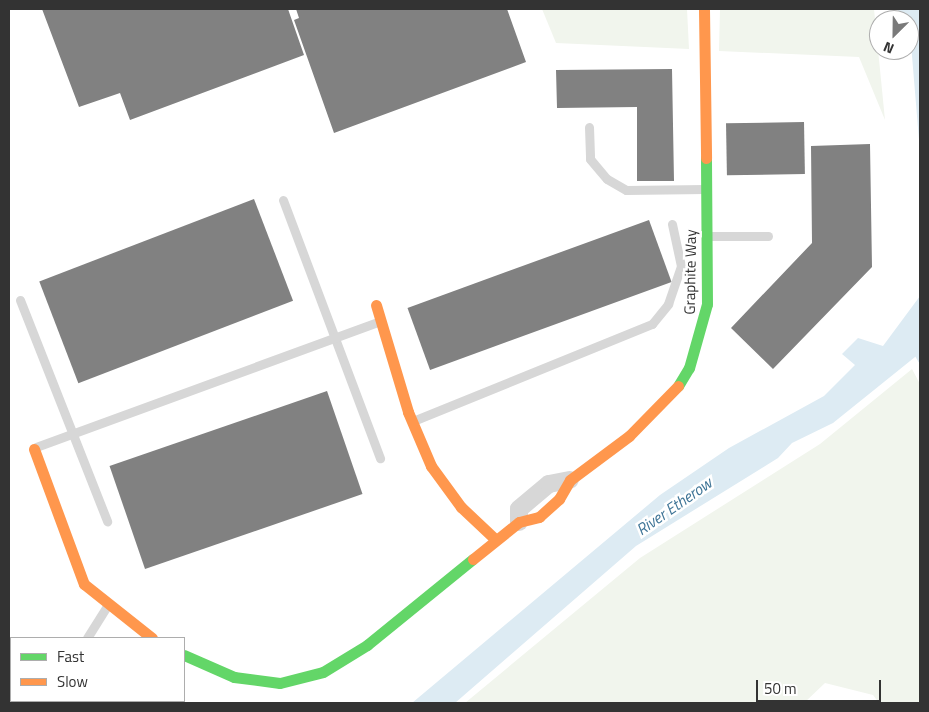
<!DOCTYPE html>
<html>
<head>
<meta charset="utf-8">
<style>
  body { margin:0 }
  #map { position:relative; width:929px; height:712px; overflow:hidden; background:#fff; font-family:"Titillium Web",sans-serif }
  div>[style] { position:absolute }
  .green>* { inset:0; background:#f1f5ed }
  .water>* { inset:0; background:#ddebf3 }
  .stream>* { height:5px; margin:-2.5px; padding:0 2.5px; transform-origin:2.5px; border-radius:2.5px; background:#ddebf3 }
  .building>* { inset:0; background:#818181; transform-origin:0 0 }
  .lane>* { height:9px; margin:-4.5px; padding:0 4.5px; transform-origin:4.5px; border-radius:4.5px; background:#d7d7d7 }
  .street>* { height:18px; margin:-9px; padding:0 9px; transform-origin:9px; border-radius:9px; background:#d7d7d7 }
  .fast>* { height:11px; margin:-5.5px; padding:0 5.5px; transform-origin:5.5px; border-radius:5.5px; background:#63d668 }
  .slow>* { height:11px; margin:-5.5px; padding:0 5.5px; transform-origin:5.5px; border-radius:5.5px; background:#ff974d }
  span { translate:-50% -50%; white-space:nowrap; text-align:center; line-height:1.15; -webkit-text-stroke:5px #fff; paint-order:stroke }
  .street-label { font-size:15px; color:#333 }
  .water-label { font-size:16px; color:#3f7597; font-style:italic }
  .frame { position:absolute; inset:0; border:10px solid #333; pointer-events:none }
  .legend { position:absolute; left:10px; top:637px; width:175px; height:65px; box-sizing:border-box; background:#fff; border:1px solid #adadad; margin:0; padding:6px 9px; list-style:none; font-size:15px; color:#333 }
  .legend li { display:flex; align-items:center; gap:10px; height:25px }
  .legend b { width:25px; border:1px solid #adadad }
  .north { position:absolute; left:869px; top:10px; width:50px; height:50px; box-sizing:border-box; background:#fff; border:1px solid #adadad; border-radius:50%; rotate:203deg; font-size:14px; font-weight:700; line-height:20px; text-align:center; color:#333 }
  .north::after { content:''; display:block; margin:auto; width:18px; height:22px; background:#7a7a7a; clip-path:polygon(50% 0,100% 100%,50% 72%,0 100%) }
  .scale { position:absolute; left:756px; top:680px; width:125px; height:22px; box-sizing:border-box; border:2px solid #333; border-top:0; padding-left:6px; font-size:15px; line-height:18px; white-space:nowrap; color:#333; -webkit-text-stroke:4px #fff; paint-order:stroke }
</style>
</head>
<body>
<div id="map">
  <div class="green">
    <i style="clip-path:polygon(542px 9px,687px 9px,689px 49px,556px 43px)"></i>
    <i style="clip-path:polygon(720px 9px,874px 9px,885px 120px,859px 57px,719px 51px)"></i>
    <i style="clip-path:polygon(912px 369px,920px 384px,920px 703px,879px 703px,873px 695px,825px 683px,804px 703px,465px 703px,640px 558px,820px 444px)"></i>
  </div>
  <div class="water">
    <i style="clip-path:polygon(898px 9px,920px 9px,920px 152px,909px 20px,899px 20px)"></i>
    <i style="clip-path:polygon(920px 296px,920px 353px,833px 423px,792px 443px,778px 458px,636px 546px,455px 703px,412px 703px,660px 495px,729px 448px,824px 396px,855px 365px,842px 354px,858px 338px,883px 346px)"></i>
  </div>
  <div class="stream">
    <i style="left:914px;top:350px;width:12px;rotate:59deg"></i>
  </div>
  <div class="building">
    <i style="clip-path:polygon(42px 9px,288px 9px,304px 55px,130px 120px,120px 93px,79px 107px)"></i>
    <i style="clip-path:polygon(296px 9px,507px 9px,526px 62px,334px 133px,294px 20px,299px 18px)"></i>
    <i style="clip-path:polygon(672px 69px,674px 181px,637px 181px,637px 107px,557px 108px,556px 70px)"></i>
    <i style="left:804px;top:122px;width:52px;height:78px;rotate:89deg"></i>
    <i style="clip-path:polygon(870px 144px,872px 267px,773px 369px,731px 328px,812px 243px,811px 146px)"></i>
    <i style="left:254px;top:199px;width:109px;height:230px;rotate:69deg"></i>
    <i style="left:649px;top:220px;width:66px;height:257px;rotate:70deg"></i>
    <i style="left:327px;top:391px;width:109px;height:230px;rotate:71deg"></i>
    <i style="left:57px;top:701px;width:49px;height:2px"></i>
  </div>
  <div class="lane">
    <i style="left:589px;top:127px;width:32px;rotate:88deg"></i>
    <i style="left:590px;top:159px;width:26px;rotate:50deg"></i>
    <i style="left:607px;top:179px;width:22px;rotate:30deg"></i>
    <i style="left:626px;top:190px;width:79px;rotate:-0.7deg"></i>
    <i style="left:283px;top:200px;width:276px;rotate:69.4deg"></i>
    <i style="left:709px;top:236px;width:59px"></i>
    <i style="left:20px;top:300px;width:238px;rotate:68.5deg"></i>
    <i style="left:413px;top:421px;width:258px;rotate:-22.1deg"></i>
    <i style="left:652px;top:324px;width:26px;rotate:-51deg"></i>
    <i style="left:668px;top:304px;width:40px;rotate:-71.1deg"></i>
    <i style="left:681px;top:266px;width:43px;rotate:-102.1deg"></i>
    <i style="left:36px;top:447px;width:366px;rotate:-20.1deg"></i>
    <i style="left:87px;top:638px;width:38px;rotate:-58deg"></i>
    <i style="left:46px;top:703px;width:3px;rotate:-45deg"></i>
  </div>
  <div class="street">
    <i style="left:519px;top:522px;width:13px;rotate:-90deg"></i>
    <i style="left:519px;top:509px;width:39px;rotate:-40deg"></i>
    <i style="left:549px;top:484px;width:21px;rotate:-11deg"></i>
  </div>
  <div class="fast">
    <i style="left:678px;top:386px;width:21px;rotate:-59deg"></i>
    <i style="left:689px;top:368px;width:66px;rotate:-74.3deg"></i>
    <i style="left:707px;top:304px;width:146px;rotate:-90.4deg"></i>
    <i style="left:184px;top:655px;width:55px;rotate:23.7deg"></i>
    <i style="left:234px;top:677px;width:46px;rotate:7.4deg"></i>
    <i style="left:280px;top:683px;width:44px;rotate:-14.3deg"></i>
    <i style="left:323px;top:672px;width:52px;rotate:-31.5deg"></i>
    <i style="left:367px;top:645px;width:136px;rotate:-39.1deg"></i>
  </div>
  <div class="slow">
    <i style="left:704px;top:9px;width:149px;rotate:89.2deg"></i>
    <i style="left:376px;top:305px;width:112px;rotate:73.3deg"></i>
    <i style="left:408px;top:412px;width:59px;rotate:66.9deg"></i>
    <i style="left:431px;top:466px;width:51px;rotate:53.8deg"></i>
    <i style="left:461px;top:507px;width:47px;rotate:43.3deg"></i>
    <i style="left:34px;top:449px;width:144px;rotate:69.7deg"></i>
    <i style="left:84px;top:584px;width:87px;rotate:38.5deg"></i>
    <i style="left:473px;top:559px;width:59px;rotate:-38.8deg"></i>
    <i style="left:519px;top:522px;width:21px;rotate:-14deg"></i>
    <i style="left:539px;top:517px;width:27px;rotate:-42deg"></i>
    <i style="left:559px;top:499px;width:22px;rotate:-60deg"></i>
    <i style="left:570px;top:480px;width:74px;rotate:-36.7deg"></i>
    <i style="left:629px;top:436px;width:70px;rotate:-45.6deg"></i>
  </div>
  <div class="street-label">
    <span style="left:690px;top:272px;rotate:-89deg">Graphite Way</span>
  </div>
  <div class="water-label">
    <span style="left:674px;top:506px;rotate:-35deg">River Etherow</span>
  </div>
  <div class="frame"></div>
  <ul class="legend">
  <li><b style="height:6px;background:#63d668"></b>Fast</li>
  <li><b style="height:6px;background:#ff974d"></b>Slow</li>
  </ul>
  <div class="north">N</div>
  <div class="scale">50 m</div>
</div>
</body>
</html>
